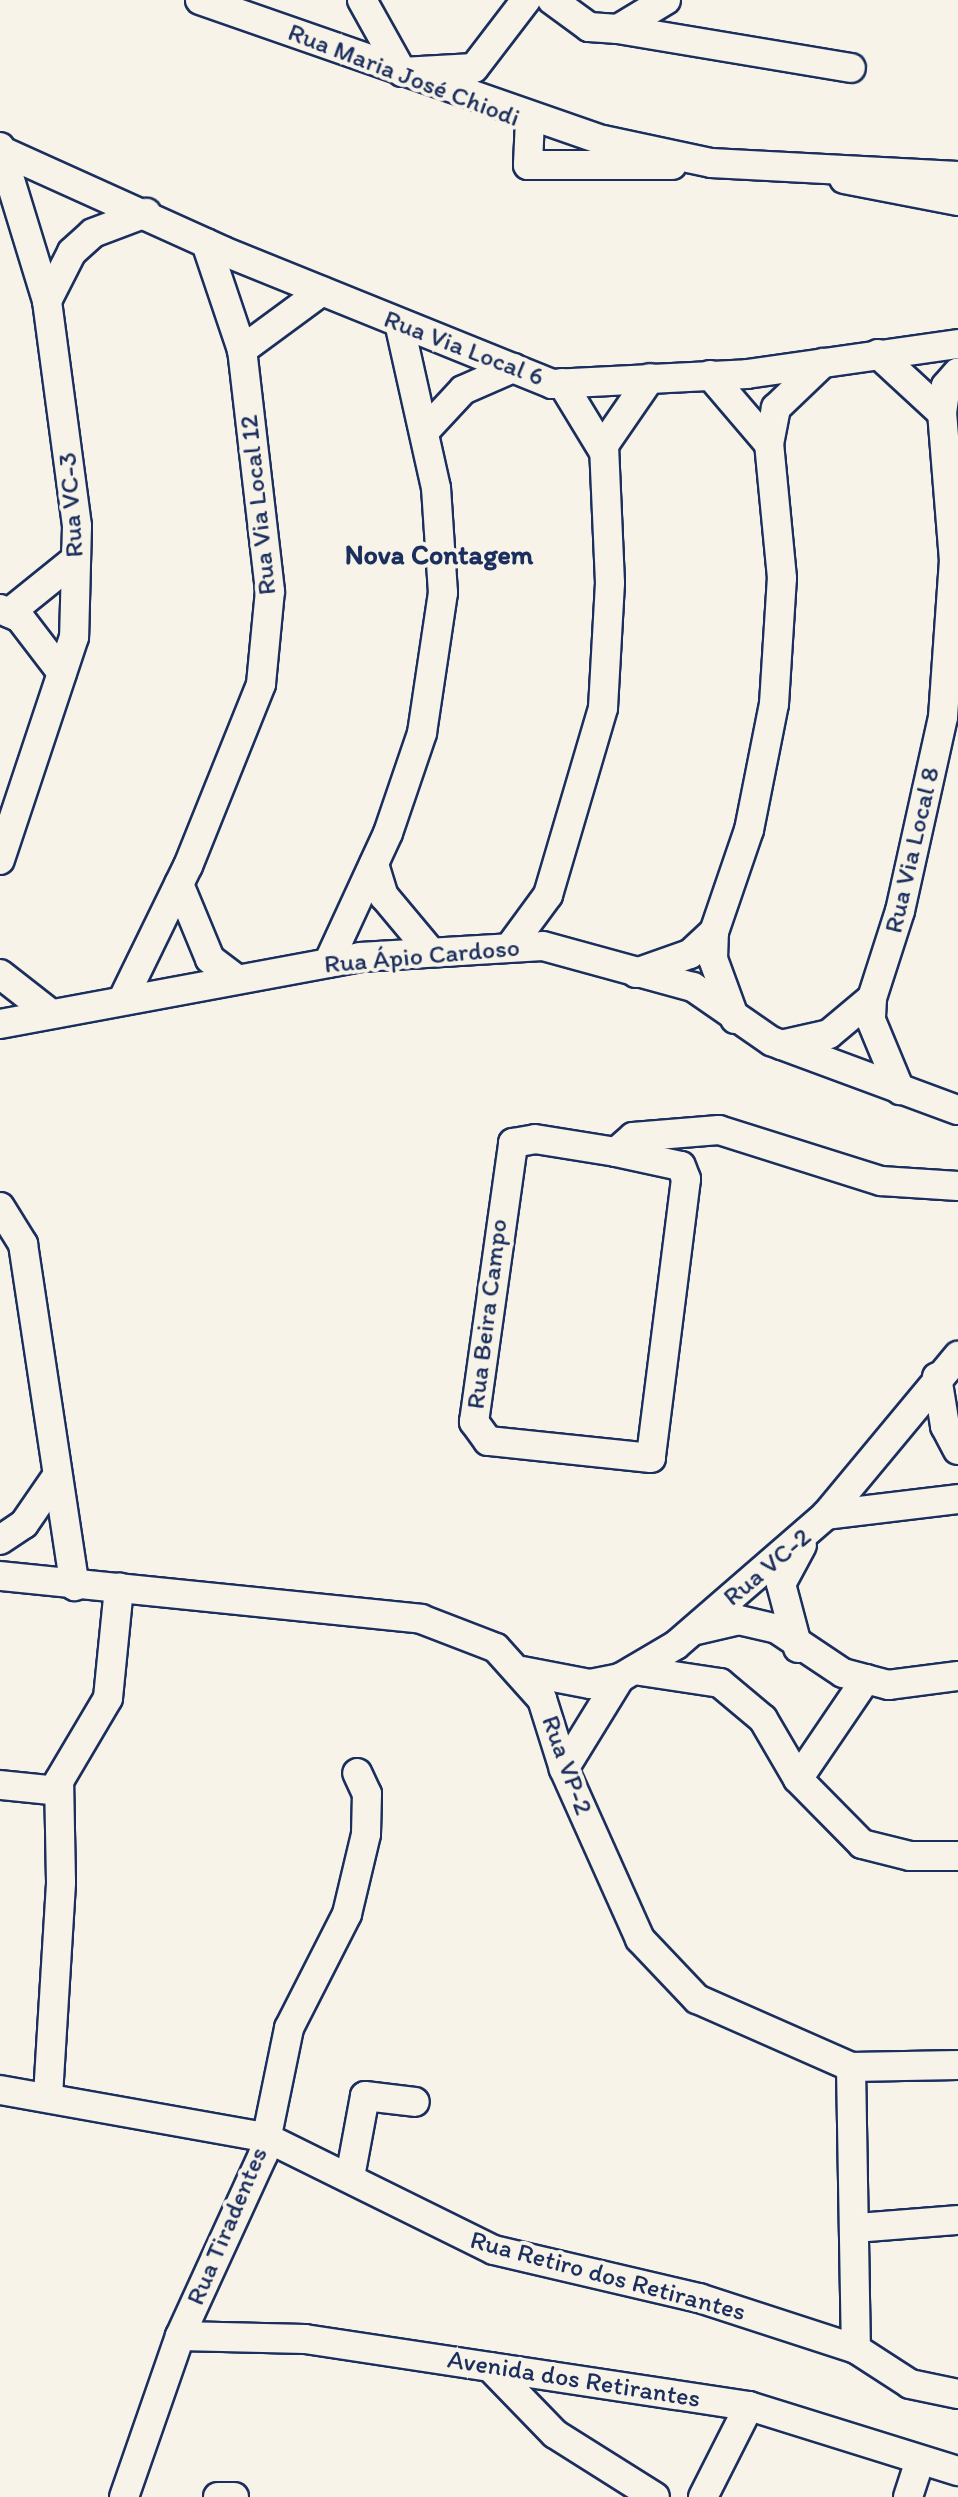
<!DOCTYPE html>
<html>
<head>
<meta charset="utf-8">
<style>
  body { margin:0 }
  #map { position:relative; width:958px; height:2497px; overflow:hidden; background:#f7f3e8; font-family:Itim,sans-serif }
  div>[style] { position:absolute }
  .roads { filter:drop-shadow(2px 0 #1b2f5e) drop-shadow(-2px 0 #1b2f5e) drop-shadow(0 2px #1b2f5e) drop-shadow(0 -2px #1b2f5e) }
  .minor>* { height:28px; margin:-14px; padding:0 14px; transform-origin:14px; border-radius:14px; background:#f7f3e8 }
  span { translate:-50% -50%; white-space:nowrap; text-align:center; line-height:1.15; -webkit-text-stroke:8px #f7f3e8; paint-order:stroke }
  .street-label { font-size:26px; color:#1b2f5e }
  .neighbourhood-label { font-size:28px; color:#1b2f5e; font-weight:700 }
</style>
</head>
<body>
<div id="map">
  <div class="roads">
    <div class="minor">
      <i style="left:200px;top:0;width:427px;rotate:19.2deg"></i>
      <i style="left:603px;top:140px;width:110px;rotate:12deg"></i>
      <i style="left:711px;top:163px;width:247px;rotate:3deg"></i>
      <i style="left:362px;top:0;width:82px;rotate:60.9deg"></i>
      <i style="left:402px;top:72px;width:72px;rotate:-3.2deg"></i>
      <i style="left:474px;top:68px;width:86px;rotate:-52.6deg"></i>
      <i style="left:552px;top:0;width:46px;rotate:36.1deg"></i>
      <i style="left:589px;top:27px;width:29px;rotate:4deg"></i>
      <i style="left:618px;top:29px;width:56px;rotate:-31.1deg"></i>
      <i style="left:618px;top:29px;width:236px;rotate:9.5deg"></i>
      <i style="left:530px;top:119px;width:46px;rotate:92.5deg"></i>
      <i style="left:528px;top:165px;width:144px"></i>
      <i style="left:0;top:147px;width:161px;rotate:73deg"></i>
      <i style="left:47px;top:301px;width:227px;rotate:82.4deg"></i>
      <i style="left:77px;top:526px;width:111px;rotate:91.5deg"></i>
      <i style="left:74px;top:637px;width:235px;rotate:108.4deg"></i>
      <i style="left:2px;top:151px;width:243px;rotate:24.3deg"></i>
      <i style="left:223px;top:251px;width:355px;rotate:22deg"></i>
      <i style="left:552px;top:384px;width:195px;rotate:-2.9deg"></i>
      <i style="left:747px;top:374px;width:213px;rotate:-8.1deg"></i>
      <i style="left:844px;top:179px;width:116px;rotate:10.9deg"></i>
      <i style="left:206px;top:243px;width:113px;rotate:71.4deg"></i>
      <i style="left:47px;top:301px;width:55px;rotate:-63deg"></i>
      <i style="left:72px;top:252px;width:28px;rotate:-42deg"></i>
      <i style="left:93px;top:233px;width:57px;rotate:-20.7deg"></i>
      <i style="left:878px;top:354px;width:87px;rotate:42.7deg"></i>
      <i style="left:710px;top:375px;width:91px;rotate:49.5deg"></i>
      <i style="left:562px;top:383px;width:81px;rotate:58.7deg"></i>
      <i style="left:424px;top:432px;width:57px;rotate:-47.1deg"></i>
      <i style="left:463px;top:390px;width:55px;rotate:-23.7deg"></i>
      <i style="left:0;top:609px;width:22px;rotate:24deg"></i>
      <i style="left:20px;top:618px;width:69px;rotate:52.6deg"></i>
      <i style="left:9px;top:613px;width:86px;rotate:-38.9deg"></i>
      <i style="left:374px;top:864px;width:34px;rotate:73deg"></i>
      <i style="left:384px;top:896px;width:72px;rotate:50.1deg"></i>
      <i style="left:179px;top:884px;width:81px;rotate:67.5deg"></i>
      <i style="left:210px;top:959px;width:34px;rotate:37deg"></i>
      <i style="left:512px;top:944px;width:61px;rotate:-53.7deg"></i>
      <i style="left:548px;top:895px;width:195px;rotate:-73.6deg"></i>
      <i style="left:603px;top:708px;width:125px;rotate:-86.8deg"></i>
      <i style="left:610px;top:583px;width:138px;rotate:-92.5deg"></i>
      <i style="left:604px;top:445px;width:81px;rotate:-55.5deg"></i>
      <i style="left:328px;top:963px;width:143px;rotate:-65.2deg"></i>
      <i style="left:388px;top:833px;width:106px;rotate:-71.2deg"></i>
      <i style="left:422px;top:733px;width:142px;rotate:-81.5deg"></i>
      <i style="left:443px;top:593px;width:105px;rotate:-93.8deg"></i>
      <i style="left:436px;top:488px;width:169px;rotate:-102.6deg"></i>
      <i style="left:636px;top:973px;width:57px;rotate:-19.4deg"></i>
      <i style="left:690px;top:954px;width:33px;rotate:-43deg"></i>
      <i style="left:0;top:974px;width:65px;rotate:38.1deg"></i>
      <i style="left:872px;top:998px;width:22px;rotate:93deg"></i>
      <i style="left:871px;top:1020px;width:76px;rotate:67.5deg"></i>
      <i style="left:123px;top:999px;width:148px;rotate:-64deg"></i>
      <i style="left:188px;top:866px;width:196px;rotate:-68.1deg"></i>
      <i style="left:261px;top:684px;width:93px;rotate:-84.5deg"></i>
      <i style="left:270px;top:591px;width:243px;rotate:-96.6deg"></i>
      <i style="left:242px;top:350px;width:99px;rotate:-36.4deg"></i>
      <i style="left:735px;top:1019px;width:64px;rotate:-110.1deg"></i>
      <i style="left:713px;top:959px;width:27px;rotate:-88deg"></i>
      <i style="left:714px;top:932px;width:108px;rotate:-71.1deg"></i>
      <i style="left:749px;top:830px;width:128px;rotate:-78.8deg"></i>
      <i style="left:774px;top:704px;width:126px;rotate:-86.4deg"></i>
      <i style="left:782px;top:578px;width:135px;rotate:-95.5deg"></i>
      <i style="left:769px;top:444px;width:37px;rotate:-79deg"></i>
      <i style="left:776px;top:408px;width:65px;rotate:-43.8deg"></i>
      <i style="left:0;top:1024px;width:366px;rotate:-10.5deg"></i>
      <i style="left:360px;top:957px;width:183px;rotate:-3.4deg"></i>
      <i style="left:543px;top:946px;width:156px;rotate:15.3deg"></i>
      <i style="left:693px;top:987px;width:95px;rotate:34.7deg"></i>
      <i style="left:771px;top:1041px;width:199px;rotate:20.3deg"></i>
      <i style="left:781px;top:1045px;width:49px;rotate:-12.9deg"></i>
      <i style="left:829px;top:1034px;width:56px;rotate:-39.9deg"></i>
      <i style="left:872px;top:998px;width:91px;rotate:-72.2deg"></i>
      <i style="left:900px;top:911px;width:199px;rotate:-77.5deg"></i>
      <i style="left:943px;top:717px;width:156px;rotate:-86deg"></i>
      <i style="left:954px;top:561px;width:148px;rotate:-94.6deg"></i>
      <i style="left:942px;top:413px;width:27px;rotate:-82deg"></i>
      <i style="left:946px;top:386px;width:18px;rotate:-49deg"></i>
      <i style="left:616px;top:1152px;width:66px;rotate:12.2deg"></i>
      <i style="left:681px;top:1166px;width:14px;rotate:69deg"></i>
      <i style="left:686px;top:1179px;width:281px;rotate:97.2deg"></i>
      <i style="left:651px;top:1458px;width:164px;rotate:-174deg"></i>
      <i style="left:488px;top:1441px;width:24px;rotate:-126deg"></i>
      <i style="left:474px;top:1422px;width:282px;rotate:-82deg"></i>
      <i style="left:513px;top:1143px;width:22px;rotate:-10deg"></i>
      <i style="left:535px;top:1139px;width:82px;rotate:9.1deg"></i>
      <i style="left:616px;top:1152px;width:23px;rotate:-41deg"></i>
      <i style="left:633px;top:1137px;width:86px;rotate:-4.7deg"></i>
      <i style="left:719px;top:1130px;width:170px;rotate:17.5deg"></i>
      <i style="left:881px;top:1181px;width:77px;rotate:3.7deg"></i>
      <i style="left:0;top:1207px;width:44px;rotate:58.1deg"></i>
      <i style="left:23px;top:1244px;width:346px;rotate:81.4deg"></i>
      <i style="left:937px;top:1377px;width:50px;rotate:80.7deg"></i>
      <i style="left:945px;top:1426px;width:27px;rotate:62deg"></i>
      <i style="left:826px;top:1515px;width:133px;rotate:-6.9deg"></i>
      <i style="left:0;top:1540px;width:29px;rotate:-34deg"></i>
      <i style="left:24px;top:1524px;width:58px;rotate:-55.5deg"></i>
      <i style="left:0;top:1576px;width:423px;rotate:5.8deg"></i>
      <i style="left:421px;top:1619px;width:80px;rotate:21.1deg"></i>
      <i style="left:496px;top:1648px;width:69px;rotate:48deg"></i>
      <i style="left:542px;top:1699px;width:73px;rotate:72.6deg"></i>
      <i style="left:564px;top:1769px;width:186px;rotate:65.9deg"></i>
      <i style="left:640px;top:1939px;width:83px;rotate:46.5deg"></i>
      <i style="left:697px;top:1999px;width:168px;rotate:23.8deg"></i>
      <i style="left:851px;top:2067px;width:107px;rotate:-1.1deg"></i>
      <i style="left:697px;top:1630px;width:43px;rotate:-13.4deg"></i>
      <i style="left:739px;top:1620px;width:39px;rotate:13deg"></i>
      <i style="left:777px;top:1629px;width:79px;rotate:33.7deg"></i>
      <i style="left:843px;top:1673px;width:47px;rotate:14.9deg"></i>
      <i style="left:888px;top:1685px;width:71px;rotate:-7.3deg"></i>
      <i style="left:798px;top:1648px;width:66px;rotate:-104.9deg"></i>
      <i style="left:781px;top:1584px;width:44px;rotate:-61.7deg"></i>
      <i style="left:634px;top:1670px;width:87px;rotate:8.6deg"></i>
      <i style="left:720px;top:1683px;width:56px;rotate:39.9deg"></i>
      <i style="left:763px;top:1719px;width:69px;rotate:59.7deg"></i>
      <i style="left:798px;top:1779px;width:91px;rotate:45.4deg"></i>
      <i style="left:862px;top:1844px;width:49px;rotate:14deg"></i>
      <i style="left:910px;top:1856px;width:48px"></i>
      <i style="left:522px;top:1671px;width:69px;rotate:10.8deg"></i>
      <i style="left:590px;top:1684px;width:31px;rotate:-11deg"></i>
      <i style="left:620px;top:1678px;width:65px;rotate:-30.5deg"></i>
      <i style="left:676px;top:1645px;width:198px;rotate:-40.9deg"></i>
      <i style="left:826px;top:1515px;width:207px;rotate:-50.3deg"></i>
      <i style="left:564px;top:1769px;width:107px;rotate:-58.4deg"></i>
      <i style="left:798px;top:1779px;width:121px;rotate:-55.8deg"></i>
      <i style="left:0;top:1785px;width:59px;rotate:5.8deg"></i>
      <i style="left:851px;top:2067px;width:282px;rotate:89deg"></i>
      <i style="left:0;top:2090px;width:269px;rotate:10.1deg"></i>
      <i style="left:265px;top:2137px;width:255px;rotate:26.3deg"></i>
      <i style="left:494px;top:2250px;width:211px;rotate:13.2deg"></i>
      <i style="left:699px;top:2298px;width:165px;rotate:18deg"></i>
      <i style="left:856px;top:2349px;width:64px;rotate:32.9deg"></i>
      <i style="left:910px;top:2384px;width:49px;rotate:11.8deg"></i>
      <i style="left:48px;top:2096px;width:214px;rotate:-86.5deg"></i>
      <i style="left:61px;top:1882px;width:101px;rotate:-91.1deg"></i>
      <i style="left:59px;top:1781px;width:96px;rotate:-59.4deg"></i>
      <i style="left:108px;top:1698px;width:111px;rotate:-84.3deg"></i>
      <i style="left:350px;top:2177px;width:82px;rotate:-79.5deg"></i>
      <i style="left:365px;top:2096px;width:50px;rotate:6.8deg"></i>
      <i style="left:856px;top:2228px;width:102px;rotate:-4.5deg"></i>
      <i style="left:180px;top:2336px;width:125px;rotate:1.4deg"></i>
      <i style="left:305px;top:2339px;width:449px;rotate:8.6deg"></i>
      <i style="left:749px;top:2406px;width:219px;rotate:17.3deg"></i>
      <i style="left:490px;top:2367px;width:93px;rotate:45.9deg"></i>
      <i style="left:555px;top:2434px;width:118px;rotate:32.2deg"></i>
      <i style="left:124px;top:2497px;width:170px;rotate:-70.8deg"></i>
      <i style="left:180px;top:2336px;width:199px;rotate:-65.4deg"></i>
      <i style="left:263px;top:2155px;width:130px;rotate:-78.4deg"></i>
      <i style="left:289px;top:2028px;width:128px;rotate:-63deg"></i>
      <i style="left:347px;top:1914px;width:82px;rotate:-76.6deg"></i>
      <i style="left:366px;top:1834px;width:40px;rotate:-88.6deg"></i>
      <i style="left:367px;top:1794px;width:23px;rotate:-115deg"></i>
      <i style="left:218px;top:2497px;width:16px"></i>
      <i style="left:703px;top:2497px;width:102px;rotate:-63.2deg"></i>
      <i style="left:908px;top:2497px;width:35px;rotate:-72deg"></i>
    </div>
  </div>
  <div class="street-label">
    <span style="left:404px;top:75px;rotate:21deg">Rua Maria José Chiodi</span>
    <span style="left:464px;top:348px;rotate:21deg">Rua Via Local 6</span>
    <span style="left:71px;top:505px;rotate:-94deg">Rua VC-3</span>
    <span style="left:258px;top:505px;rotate:-96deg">Rua Via Local 12</span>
    <span style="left:912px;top:850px;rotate:-77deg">Rua Via Local 8</span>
    <span style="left:422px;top:956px;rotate:-5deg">Rua Ápio Cardoso</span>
    <span style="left:487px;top:1314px;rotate:-83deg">Rua Beira Campo</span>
    <span style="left:767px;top:1567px;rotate:-40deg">Rua VC-2</span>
    <span style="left:567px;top:1765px;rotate:70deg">Rua VP-2</span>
    <span style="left:227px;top:2226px;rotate:-67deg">Rua Tiradentes</span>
    <span style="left:608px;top:2276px;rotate:15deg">Rua Retiro dos Retirantes</span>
    <span style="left:574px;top:2379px;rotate:9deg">Avenida dos Retirantes</span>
  </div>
  <div class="neighbourhood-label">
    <span style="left:439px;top:554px">Nova Contagem</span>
  </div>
</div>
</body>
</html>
